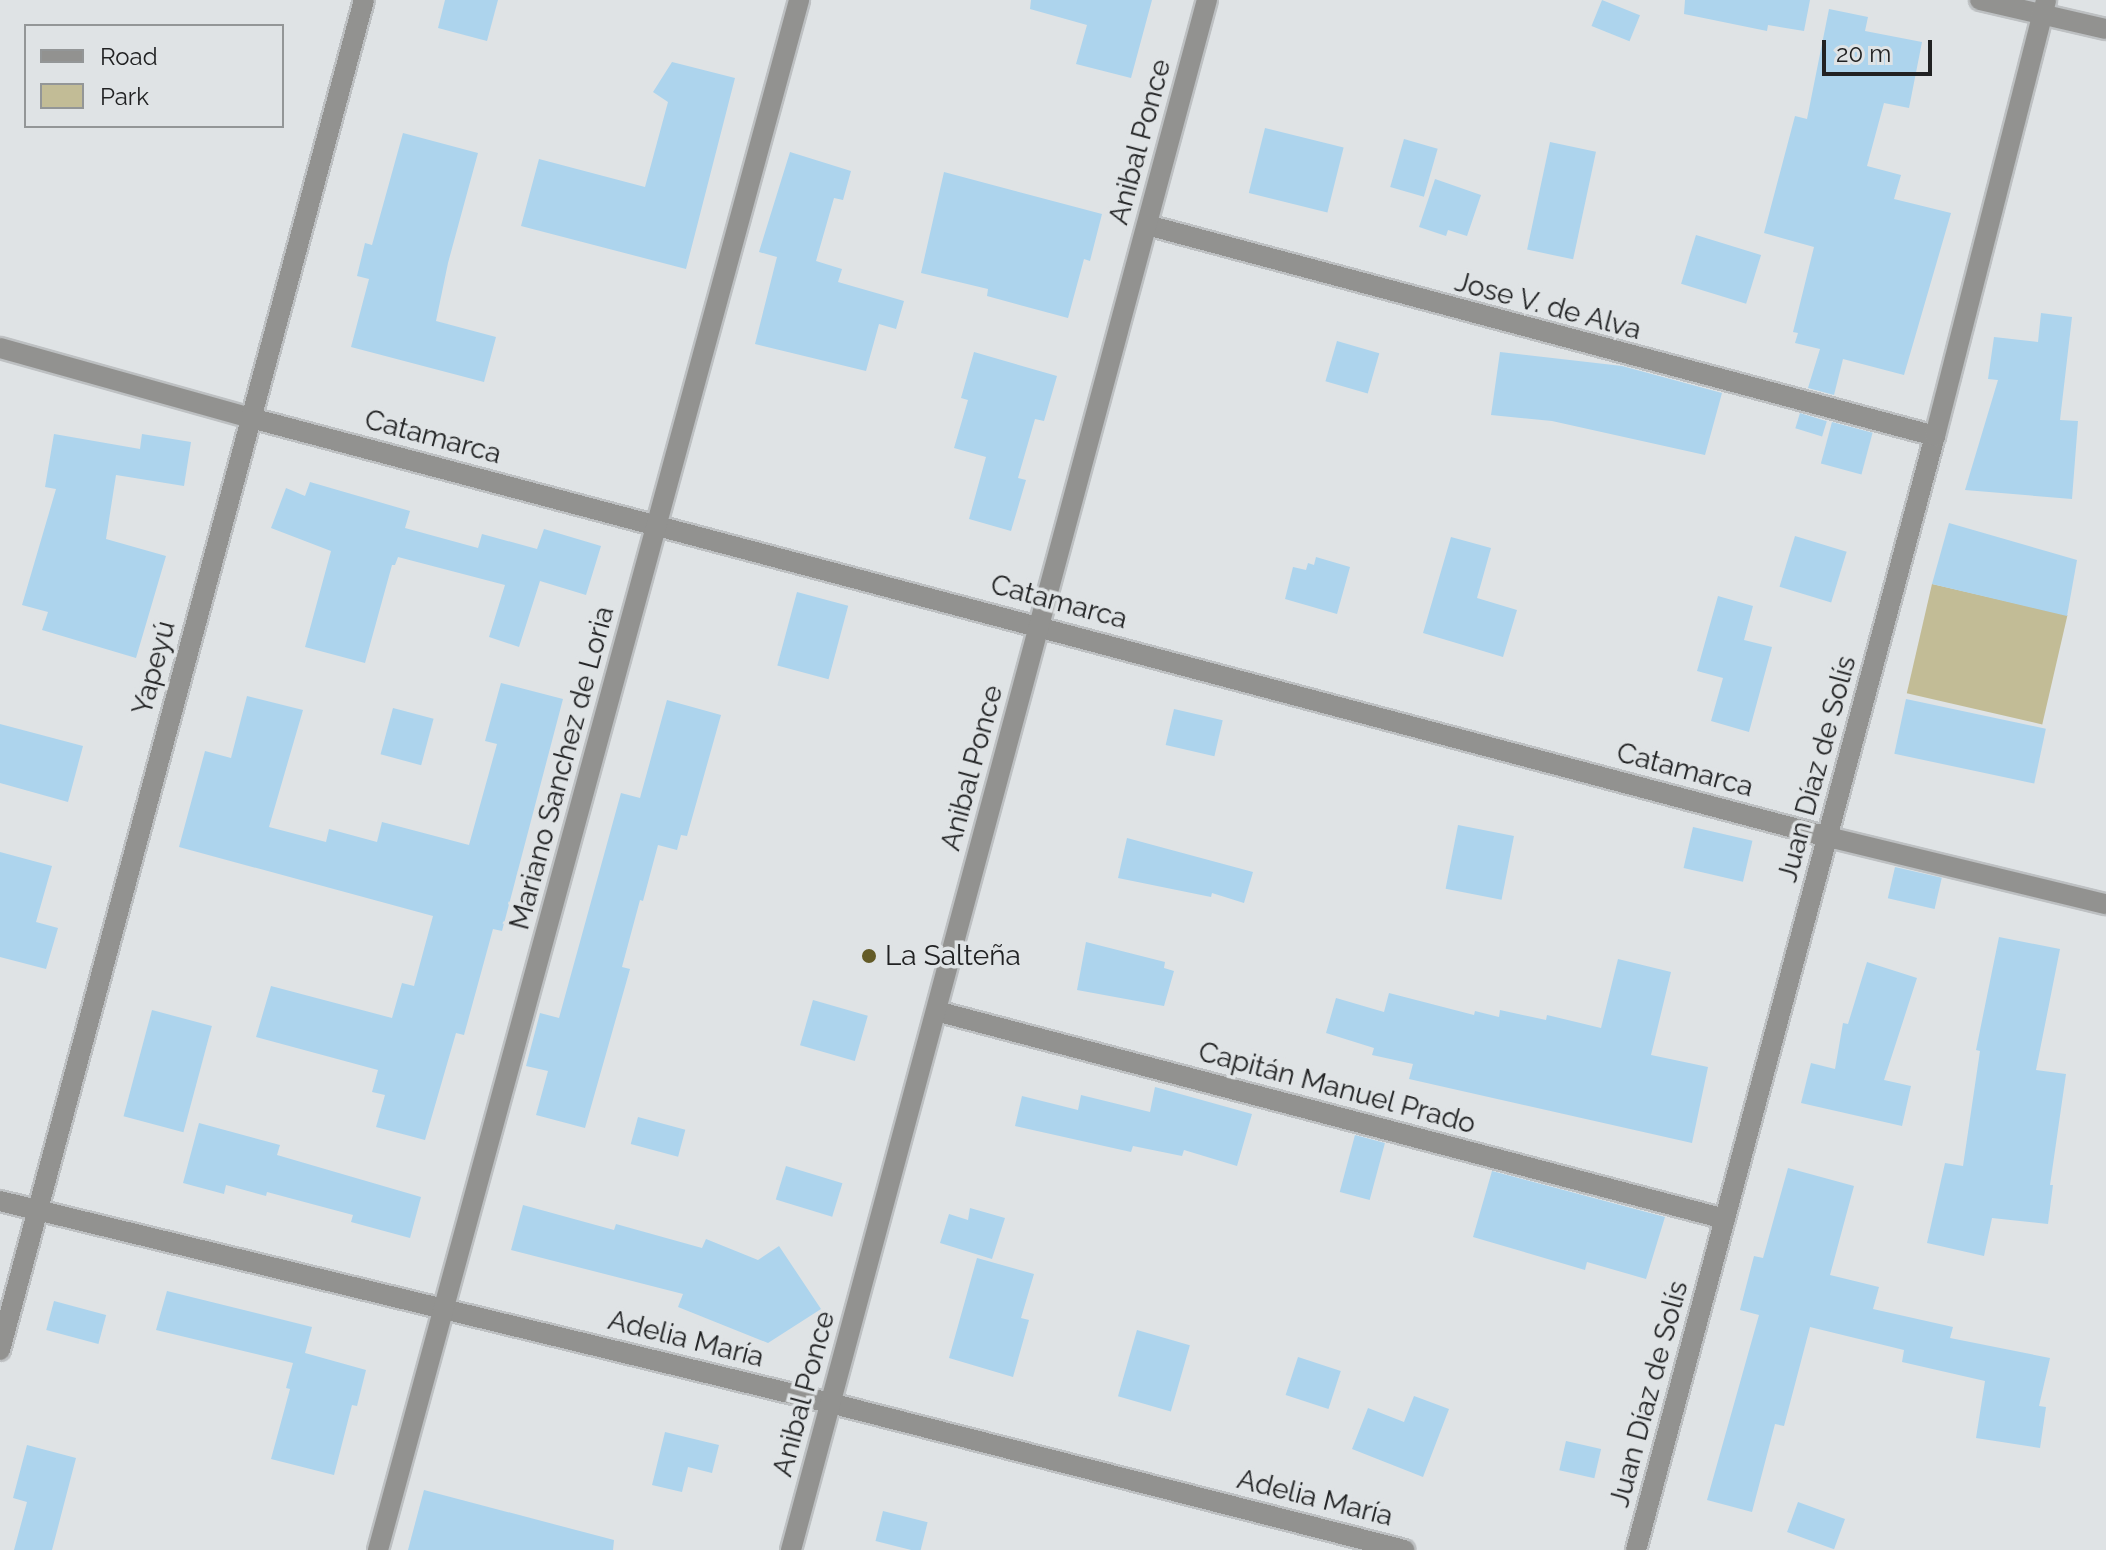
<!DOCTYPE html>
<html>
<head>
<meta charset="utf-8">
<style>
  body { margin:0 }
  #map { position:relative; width:2106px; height:1550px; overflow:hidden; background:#dfe3e5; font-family:Raleway,sans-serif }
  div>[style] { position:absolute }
  .green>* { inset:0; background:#c2bc96; transform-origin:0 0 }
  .building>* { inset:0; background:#add4ed; transform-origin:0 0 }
  .roads { filter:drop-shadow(2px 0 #bdc0c2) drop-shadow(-2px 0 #bdc0c2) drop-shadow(0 2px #bdc0c2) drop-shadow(0 -2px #bdc0c2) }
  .street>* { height:20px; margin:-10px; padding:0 10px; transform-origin:10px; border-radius:10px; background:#929290 }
  .dots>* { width:22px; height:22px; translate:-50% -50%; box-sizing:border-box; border:4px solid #dfe3e5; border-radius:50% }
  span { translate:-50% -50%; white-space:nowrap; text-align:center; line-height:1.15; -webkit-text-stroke:7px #dfe3e5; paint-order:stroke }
  .street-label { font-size:28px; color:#212223 }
  .poi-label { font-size:28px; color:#212223 }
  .left { translate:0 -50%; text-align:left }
  .legend { position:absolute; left:24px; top:24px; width:260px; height:104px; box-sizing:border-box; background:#dfe3e5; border:2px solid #939697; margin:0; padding:10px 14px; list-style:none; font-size:24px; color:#212223 }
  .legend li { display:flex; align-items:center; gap:16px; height:40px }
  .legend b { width:40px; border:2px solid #939697 }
  .scale { position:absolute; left:1822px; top:40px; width:110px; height:36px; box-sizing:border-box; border:4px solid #212223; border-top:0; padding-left:10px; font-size:24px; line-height:28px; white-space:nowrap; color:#212223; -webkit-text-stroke:6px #dfe3e5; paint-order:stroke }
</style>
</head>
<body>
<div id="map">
  <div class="green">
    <i style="left:1932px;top:584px;width:139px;height:112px;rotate:13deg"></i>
  </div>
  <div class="building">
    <i style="clip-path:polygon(445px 0,498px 0,487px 41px,438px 28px)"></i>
    <i style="clip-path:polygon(1031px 0,1152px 0,1131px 78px,1076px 64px,1087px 25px,1030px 9px)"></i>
    <i style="left:1602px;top:0;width:41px;height:28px;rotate:22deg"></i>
    <i style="clip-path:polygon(1685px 0,1810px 0,1804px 31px,1768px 25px,1767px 31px,1684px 14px)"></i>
    <i style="clip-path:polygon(1829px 9px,1868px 17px,1865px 31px,1922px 42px,1909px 108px,1884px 103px,1867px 166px,1901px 175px,1894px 199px,1951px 213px,1904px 375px,1843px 359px,1834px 395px,1808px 388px,1820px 349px,1795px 343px,1798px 333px,1793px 332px,1814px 247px,1764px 233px,1795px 116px,1807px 119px)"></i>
    <i style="clip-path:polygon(672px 62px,735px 78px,686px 269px,521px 226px,539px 159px,645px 187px,668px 102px,653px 92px)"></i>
    <i style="left:1265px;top:128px;width:81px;height:67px;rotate:14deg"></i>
    <i style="clip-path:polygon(403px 133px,478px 153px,448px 263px,436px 321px,496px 337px,484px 382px,351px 347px,369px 279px,357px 276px,365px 243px,372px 245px)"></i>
    <i style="left:1404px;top:139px;width:35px;height:50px;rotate:16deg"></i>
    <i style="left:1550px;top:142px;width:47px;height:110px;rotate:12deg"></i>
    <i style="clip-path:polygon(790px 152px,851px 171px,843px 200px,834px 198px,816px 261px,842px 269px,838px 282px,904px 301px,896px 329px,879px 324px,866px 371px,755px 344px,777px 257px,759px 252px)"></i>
    <i style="clip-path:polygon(944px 172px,1102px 214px,1090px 261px,1084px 259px,1068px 318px,987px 296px,988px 289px,921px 273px)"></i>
    <i style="clip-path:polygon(1435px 179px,1481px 195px,1467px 236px,1448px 230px,1446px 236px,1419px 227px)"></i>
    <i style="left:1696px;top:235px;width:68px;height:51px;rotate:17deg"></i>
    <i style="clip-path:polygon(2041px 313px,2072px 317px,2060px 420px,2078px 421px,2072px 499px,1965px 490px,1998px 380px,1988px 379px,1994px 337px,2038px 342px)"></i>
    <i style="left:1337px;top:341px;width:44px;height:42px;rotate:16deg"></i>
    <i style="clip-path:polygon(974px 352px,1057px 376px,1044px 421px,1035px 419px,1018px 478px,1026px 480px,1011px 531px,969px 519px,986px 457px,954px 448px,968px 400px,961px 398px)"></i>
    <i style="clip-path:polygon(1500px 352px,1622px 366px,1722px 393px,1705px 455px,1552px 421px,1491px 415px)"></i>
    <i style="left:1800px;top:413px;width:28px;height:16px;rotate:17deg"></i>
    <i style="left:1832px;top:422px;width:42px;height:43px;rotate:15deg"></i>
    <i style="clip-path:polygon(54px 434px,140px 449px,142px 434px,191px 442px,184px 486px,116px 475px,106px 539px,166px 556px,136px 658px,42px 630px,48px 612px,22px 605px,56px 489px,45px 487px)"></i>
    <i style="clip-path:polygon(310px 482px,410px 511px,405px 528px,478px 548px,482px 534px,537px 549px,544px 529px,601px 546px,586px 595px,540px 581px,519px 647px,489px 637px,505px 585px,398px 557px,395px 565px,392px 565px,365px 663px,305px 647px,331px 551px,271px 528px,286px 488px,305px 496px)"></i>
    <i style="clip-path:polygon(1949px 523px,2077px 560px,2067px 616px,1932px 584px)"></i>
    <i style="left:1795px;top:536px;width:54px;height:53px;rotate:17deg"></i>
    <i style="clip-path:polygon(1451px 537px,1491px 548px,1477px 598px,1517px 610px,1503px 657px,1423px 633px)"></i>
    <i style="clip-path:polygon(1316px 557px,1350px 567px,1337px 614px,1285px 599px,1293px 567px,1306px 570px,1308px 563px,1314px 565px)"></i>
    <i style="left:797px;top:592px;width:53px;height:76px;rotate:15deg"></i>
    <i style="clip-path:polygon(1718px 596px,1753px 606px,1744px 640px,1772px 647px,1749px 732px,1711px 721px,1723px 678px,1697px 671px)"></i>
    <i style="clip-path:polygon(501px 683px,563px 699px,502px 931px,493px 929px,464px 1035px,456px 1033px,425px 1140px,376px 1127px,385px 1095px,372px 1092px,378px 1070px,256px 1037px,271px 986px,392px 1018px,402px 983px,414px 986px,433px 916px,179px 847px,205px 751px,231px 758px,247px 696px,303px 710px,269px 827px,326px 842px,329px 829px,377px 842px,382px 822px,469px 845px,497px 744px,485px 741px)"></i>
    <i style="left:1906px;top:699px;width:143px;height:56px;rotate:12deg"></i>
    <i style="clip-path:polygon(667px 700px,721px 715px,687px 836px,681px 835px,677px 850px,658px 845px,643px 901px,640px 900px,622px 967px,630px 969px,585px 1128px,536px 1115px,548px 1071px,526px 1066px,540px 1013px,559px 1018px,621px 793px,640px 798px)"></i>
    <i style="left:393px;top:708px;width:42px;height:48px;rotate:15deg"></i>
    <i style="left:1174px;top:709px;width:50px;height:37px;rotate:13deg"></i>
    <i style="clip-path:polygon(0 724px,83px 746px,68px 802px,0 783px)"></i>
    <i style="left:1458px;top:825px;width:57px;height:65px;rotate:11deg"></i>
    <i style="left:1693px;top:827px;width:61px;height:42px;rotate:13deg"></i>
    <i style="clip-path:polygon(1127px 838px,1253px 872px,1244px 903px,1212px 893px,1211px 897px,1118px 878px)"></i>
    <i style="clip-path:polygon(0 852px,52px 866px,36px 922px,58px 928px,46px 969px,0 957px)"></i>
    <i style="left:1895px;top:867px;width:48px;height:32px;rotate:13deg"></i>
    <i style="clip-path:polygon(1999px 937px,2060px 949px,2036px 1070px,2066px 1074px,2050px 1185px,2053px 1185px,2048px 1224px,1992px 1218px,1984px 1256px,1927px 1243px,1945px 1163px,1963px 1166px,1980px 1051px,1976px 1050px)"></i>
    <i style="clip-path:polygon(1086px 942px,1165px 962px,1164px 968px,1174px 971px,1164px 1006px,1077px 990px)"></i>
    <i style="clip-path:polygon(1618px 959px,1671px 972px,1651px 1055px,1708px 1067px,1692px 1143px,1409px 1079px,1413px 1064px,1372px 1055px,1374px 1048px,1326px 1033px,1336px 998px,1384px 1012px,1389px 993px,1474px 1015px,1475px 1011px,1499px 1017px,1500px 1010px,1546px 1020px,1547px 1015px,1601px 1028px)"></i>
    <i style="clip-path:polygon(1867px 962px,1917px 978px,1884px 1080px,1911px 1086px,1902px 1126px,1801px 1103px,1811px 1063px,1835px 1069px,1843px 1023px,1848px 1024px)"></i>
    <i style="left:813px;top:1000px;width:57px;height:47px;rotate:16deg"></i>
    <i style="left:152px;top:1010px;width:62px;height:110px;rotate:15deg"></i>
    <i style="clip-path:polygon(1155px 1087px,1252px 1114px,1237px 1166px,1184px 1150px,1182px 1156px,1133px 1146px,1131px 1152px,1015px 1126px,1022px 1096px,1078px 1110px,1081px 1095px,1150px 1112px)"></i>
    <i style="left:638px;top:1117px;width:49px;height:28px;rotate:15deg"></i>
    <i style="clip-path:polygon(199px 1123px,280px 1145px,277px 1155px,421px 1197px,410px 1238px,351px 1222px,353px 1215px,267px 1192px,266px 1196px,226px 1185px,224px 1194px,183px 1183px)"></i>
    <i style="left:1355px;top:1135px;width:31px;height:59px;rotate:15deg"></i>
    <i style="left:786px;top:1166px;width:59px;height:35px;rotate:17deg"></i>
    <i style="clip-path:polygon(1788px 1168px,1854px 1186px,1830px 1275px,1879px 1287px,1873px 1309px,1953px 1327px,1950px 1338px,2050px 1358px,2039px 1406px,2046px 1407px,2040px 1448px,1976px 1438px,1985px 1381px,1902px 1362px,1904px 1350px,1810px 1327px,1784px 1426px,1775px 1424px,1752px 1512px,1707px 1500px,1759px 1315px,1740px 1310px,1754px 1256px,1763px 1258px)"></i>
    <i style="clip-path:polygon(1492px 1171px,1665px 1217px,1646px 1279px,1587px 1262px,1585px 1270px,1473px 1237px)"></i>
    <i style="clip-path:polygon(523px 1205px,614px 1230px,616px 1224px,702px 1248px,706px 1239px,758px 1260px,779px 1246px,821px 1309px,768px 1343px,678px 1307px,683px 1294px,511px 1250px)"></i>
    <i style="clip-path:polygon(970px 1208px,1005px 1218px,992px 1259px,940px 1243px,949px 1214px,968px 1220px)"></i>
    <i style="clip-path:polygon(977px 1258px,1034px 1274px,1021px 1318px,1029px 1320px,1013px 1377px,949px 1358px)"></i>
    <i style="clip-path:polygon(167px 1291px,312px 1327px,305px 1353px,366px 1370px,357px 1406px,352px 1405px,334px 1475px,271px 1459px,290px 1389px,286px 1388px,293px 1363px,156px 1330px)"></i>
    <i style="left:54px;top:1301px;width:54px;height:30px;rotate:15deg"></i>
    <i style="left:1137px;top:1330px;width:55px;height:69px;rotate:16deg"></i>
    <i style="left:1298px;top:1357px;width:45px;height:40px;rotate:18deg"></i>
    <i style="clip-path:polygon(1414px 1396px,1449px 1409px,1423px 1477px,1352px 1449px,1368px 1408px,1404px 1422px)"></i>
    <i style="clip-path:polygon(665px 1432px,719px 1445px,712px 1473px,688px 1467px,682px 1492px,652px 1485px)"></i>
    <i style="left:1566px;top:1441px;width:36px;height:30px;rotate:13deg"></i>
    <i style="clip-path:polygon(27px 1445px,76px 1458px,52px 1550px,14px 1550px,27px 1502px,13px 1498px)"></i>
    <i style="clip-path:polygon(424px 1490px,614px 1540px,613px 1550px,408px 1550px)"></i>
    <i style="left:1798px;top:1502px;width:50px;height:32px;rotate:20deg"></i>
    <i style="left:883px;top:1511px;width:46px;height:31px;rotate:14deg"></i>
  </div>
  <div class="roads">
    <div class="street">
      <i style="left:1980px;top:0;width:129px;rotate:13deg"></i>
      <i style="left:1147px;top:225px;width:816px;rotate:14.99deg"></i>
      <i style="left:0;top:348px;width:261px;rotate:15.6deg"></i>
      <i style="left:251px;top:418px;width:1632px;rotate:14.88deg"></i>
      <i style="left:1828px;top:837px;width:286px;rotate:13.6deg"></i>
      <i style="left:936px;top:1011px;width:816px;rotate:14.77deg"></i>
      <i style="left:0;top:1201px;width:854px;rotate:13.68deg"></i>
      <i style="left:830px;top:1403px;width:593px;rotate:14.36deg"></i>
      <i style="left:0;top:1350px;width:1398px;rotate:-74.91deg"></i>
      <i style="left:378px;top:1550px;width:1606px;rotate:-74.8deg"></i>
      <i style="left:791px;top:1550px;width:1605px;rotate:-74.98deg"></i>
      <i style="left:1636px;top:1550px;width:1153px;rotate:-74.98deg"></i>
      <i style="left:1935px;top:436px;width:450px;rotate:-75.7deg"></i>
    </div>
  </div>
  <div class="dots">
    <i style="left:869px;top:956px;background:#635b27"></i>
  </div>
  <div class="street-label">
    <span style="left:1140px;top:142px;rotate:-75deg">Anibal Ponce</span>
    <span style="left:1548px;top:306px;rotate:15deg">Jose V. de Alva</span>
    <span style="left:433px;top:437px;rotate:15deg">Catamarca</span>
    <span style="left:1059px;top:602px;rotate:15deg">Catamarca</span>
    <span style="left:154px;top:668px;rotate:-75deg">Yapeyú</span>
    <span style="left:562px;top:768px;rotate:-75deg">Mariano Sanchez de Loria</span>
    <span style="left:972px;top:768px;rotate:-75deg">Anibal Ponce</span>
    <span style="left:1817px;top:769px;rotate:-75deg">Juan Díaz de Solís</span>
    <span style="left:1685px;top:770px;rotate:15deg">Catamarca</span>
    <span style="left:1337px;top:1088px;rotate:15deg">Capitán Manuel Prado</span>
    <span style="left:686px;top:1339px;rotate:14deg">Adelia María</span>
    <span style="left:804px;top:1394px;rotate:-75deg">Anibal Ponce</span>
    <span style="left:1649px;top:1394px;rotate:-75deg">Juan Díaz de Solís</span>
    <span style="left:1315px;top:1498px;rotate:14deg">Adelia María</span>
  </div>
  <div class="poi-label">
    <span class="left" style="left:885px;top:956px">La Salteña</span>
  </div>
  <ul class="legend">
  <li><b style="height:10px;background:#929290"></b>Road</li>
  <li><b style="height:22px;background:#c2bc96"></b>Park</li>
  </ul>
  <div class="scale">20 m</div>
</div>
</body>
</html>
